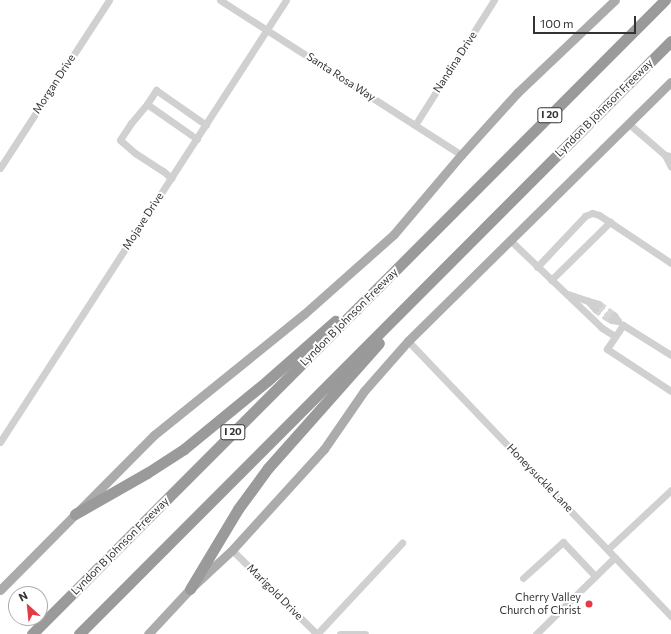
<!DOCTYPE html>
<html>
<head>
<meta charset="utf-8">
<style>
  body { margin:0 }
  #map { position:relative; width:671px; height:634px; overflow:hidden; background:#fff; font-family:Commissioner,sans-serif }
  div>[style] { position:absolute }
  .minor-tunnel>* { height:7px; margin-top:-3.5px; transform-origin:0; background:repeating-linear-gradient(90deg,#d6d6d6 0 7px,transparent 0 10.5px) }
  .minor>* { height:7px; margin:-3.5px; padding:0 3.5px; transform-origin:3.5px; border-radius:3.5px; background:#d0d0d0 }
  .major>* { height:9px; margin:-4.5px; padding:0 4.5px; transform-origin:4.5px; border-radius:4.5px; background:#ababab }
  .highway>* { height:11px; margin:-5.5px; padding:0 5.5px; transform-origin:5.5px; border-radius:5.5px; background:#9a9a9a }
  .dots>* { width:11px; height:11px; translate:-50% -50%; box-sizing:border-box; border:2px solid #fff; border-radius:50% }
  span { translate:-50% -50%; white-space:nowrap; text-align:center; line-height:1.15; -webkit-text-stroke:4px #fff; paint-order:stroke }
  .shield-label span { padding:1px 3px; background:#fff; border:1px solid; border-radius:3px; -webkit-text-stroke-width:0 }
  .shield-label { font-size:10px; color:#333; font-weight:700 }
  .street-label { font-size:11px; color:#333 }
  .poi-label { font-size:11px; color:#333 }
  .right { translate:-100% -50%; text-align:right }
  .north { position:absolute; left:8px; top:586px; width:40px; height:40px; box-sizing:border-box; background:#fff; border:1px solid #adadad; border-radius:50%; rotate:333deg; font-size:11px; font-weight:700; line-height:16px; text-align:center; color:#333 }
  .north::after { content:''; display:block; margin:auto; width:14px; height:18px; background:#e63946; clip-path:polygon(50% 0,100% 100%,50% 72%,0 100%) }
  .scale { position:absolute; left:533px; top:16px; width:103px; height:18px; box-sizing:border-box; border:2px solid #333; border-top:0; padding-left:5px; font-size:12px; line-height:14px; white-space:nowrap; color:#333; -webkit-text-stroke:3px #fff; paint-order:stroke }
</style>
</head>
<body>
<div id="map">
  <div class="minor-tunnel">
    <i style="left:599px;top:304px;width:19px;rotate:36deg"></i>
    <i style="left:595px;top:309px;width:19px;rotate:35deg"></i>
  </div>
  <div class="minor">
    <i style="left:220px;top:0;width:287px;rotate:32.7deg"></i>
    <i style="left:147px;top:104px;width:25px;rotate:130deg"></i>
    <i style="left:131px;top:123px;width:20px;rotate:123deg"></i>
    <i style="left:120px;top:140px;width:20px;rotate:41deg"></i>
    <i style="left:135px;top:153px;width:33px;rotate:33deg"></i>
    <i style="left:163px;top:171px;width:11px;rotate:41deg"></i>
    <i style="left:629px;top:124px;width:48px;rotate:40.7deg"></i>
    <i style="left:415px;top:125px;width:148px;rotate:-57.7deg"></i>
    <i style="left:197px;top:139px;width:61px;rotate:-145deg"></i>
    <i style="left:147px;top:104px;width:17px;rotate:-57deg"></i>
    <i style="left:156px;top:90px;width:61px;rotate:35deg"></i>
    <i style="left:671px;top:156px;width:6px;rotate:-171deg"></i>
    <i style="left:665px;top:155px;width:13px;rotate:63deg"></i>
    <i style="left:0;top:168px;width:200px;rotate:-57deg"></i>
    <i style="left:511px;top:241px;width:126px;rotate:43.7deg"></i>
    <i style="left:602px;top:328px;width:15px;rotate:32deg"></i>
    <i style="left:537px;top:267px;width:70px;rotate:-46.7deg"></i>
    <i style="left:585px;top:216px;width:8px;rotate:-23deg"></i>
    <i style="left:592px;top:213px;width:7px;rotate:16deg"></i>
    <i style="left:599px;top:215px;width:87px;rotate:33.7deg"></i>
    <i style="left:551px;top:280px;width:83px;rotate:-44.5deg"></i>
    <i style="left:568px;top:294px;width:21px;rotate:19deg"></i>
    <i style="left:595px;top:309px;width:11px;rotate:-131deg"></i>
    <i style="left:588px;top:301px;width:11px;rotate:15deg"></i>
    <i style="left:611px;top:320px;width:7px;rotate:8deg"></i>
    <i style="left:618px;top:321px;width:7px;rotate:-124deg"></i>
    <i style="left:408px;top:341px;width:381px;rotate:46.3deg"></i>
    <i style="left:671px;top:355px;width:57px;rotate:-148deg"></i>
    <i style="left:623px;top:325px;width:29px;rotate:124deg"></i>
    <i style="left:607px;top:349px;width:77px;rotate:33.3deg"></i>
    <i style="left:0;top:442px;width:526px;rotate:-57.09deg"></i>
    <i style="left:608px;top:549px;width:86px;rotate:-43.1deg"></i>
    <i style="left:232px;top:550px;width:120px;rotate:44.7deg"></i>
    <i style="left:523px;top:578px;width:54px;rotate:-42deg"></i>
    <i style="left:563px;top:542px;width:47px;rotate:46.7deg"></i>
    <i style="left:317px;top:634px;width:125px;rotate:-47deg"></i>
    <i style="left:340px;top:634px;width:25px"></i>
    <i style="left:536px;top:634px;width:110px;rotate:-44.3deg"></i>
  </div>
  <div class="major">
    <i style="left:0;top:590px;width:218px;rotate:-45.2deg"></i>
    <i style="left:154px;top:435px;width:193px;rotate:-38.9deg"></i>
    <i style="left:304px;top:314px;width:120px;rotate:-41.6deg"></i>
    <i style="left:394px;top:234px;width:104px;rotate:-49.7deg"></i>
    <i style="left:461px;top:155px;width:84px;rotate:-47.9deg"></i>
    <i style="left:517px;top:93px;width:135px;rotate:-43.5deg"></i>
    <i style="left:148px;top:634px;width:62px;rotate:-47deg"></i>
    <i style="left:190px;top:589px;width:57px;rotate:-42.9deg"></i>
    <i style="left:232px;top:550px;width:137px;rotate:-47.7deg"></i>
    <i style="left:324px;top:449px;width:70px;rotate:-55.4deg"></i>
    <i style="left:364px;top:391px;width:67px;rotate:-48.7deg"></i>
    <i style="left:408px;top:341px;width:369px;rotate:-44.6deg"></i>
  </div>
  <div class="highway">
    <i style="left:75px;top:514px;width:83px;rotate:-29.7deg"></i>
    <i style="left:147px;top:473px;width:44px;rotate:-33deg"></i>
    <i style="left:184px;top:449px;width:107px;rotate:-39.3deg"></i>
    <i style="left:267px;top:381px;width:91px;rotate:-41.4deg"></i>
    <i style="left:190px;top:589px;width:93px;rotate:-59deg"></i>
    <i style="left:238px;top:509px;width:51px;rotate:-53.8deg"></i>
    <i style="left:268px;top:468px;width:167px;rotate:-48.4deg"></i>
    <i style="left:32px;top:634px;width:896px;rotate:-45.05deg"></i>
    <i style="left:79px;top:634px;width:838px;rotate:-45.05deg"></i>
  </div>
  <div class="dots">
    <i style="left:589px;top:604px;background:#e63946"></i>
  </div>
  <div class="shield-label">
    <span style="left:550px;top:115px">I 20</span>
    <span style="left:233px;top:432px">I 20</span>
  </div>
  <div class="street-label">
    <span style="left:455px;top:62px;rotate:-57deg">Nandina Drive</span>
    <span style="left:341px;top:77px;rotate:33deg">Santa Rosa Way</span>
    <span style="left:54px;top:84px;rotate:-57deg">Morgan Drive</span>
    <span style="left:604px;top:108px;rotate:-45deg">Lyndon B Johnson Freeway</span>
    <span style="left:143px;top:221px;rotate:-57deg">Mojave Drive</span>
    <span style="left:349px;top:317px;rotate:-45deg">Lyndon B Johnson Freeway</span>
    <span style="left:540px;top:478px;rotate:46deg">Honeysuckle Lane</span>
    <span style="left:120px;top:546px;rotate:-45deg">Lyndon B Johnson Freeway</span>
    <span style="left:275px;top:592px;rotate:45deg">Marigold Drive</span>
  </div>
  <div class="poi-label">
    <span class="right" style="left:581px;top:604px">Cherry Valley<br>Church of Christ</span>
  </div>
  <div class="north">N</div>
  <div class="scale">100 m</div>
</div>
</body>
</html>
